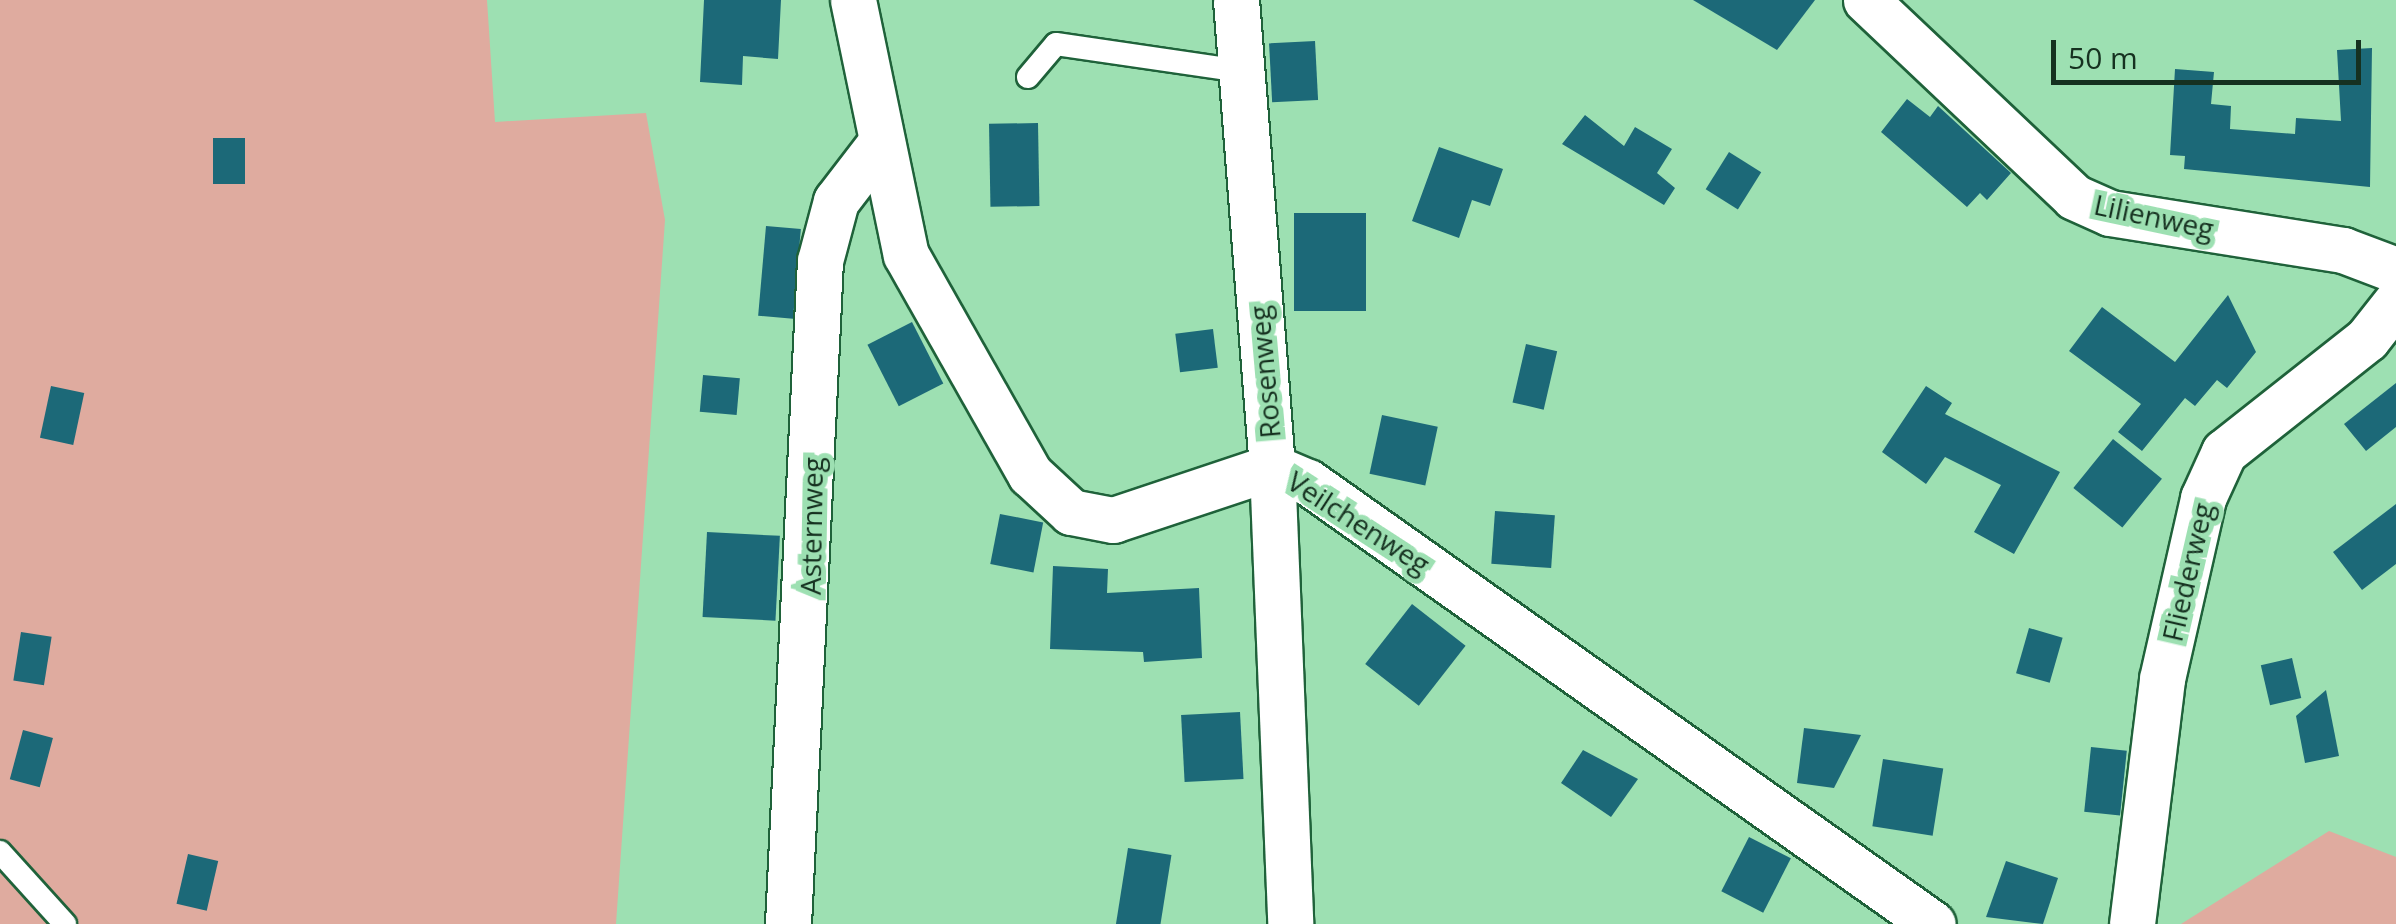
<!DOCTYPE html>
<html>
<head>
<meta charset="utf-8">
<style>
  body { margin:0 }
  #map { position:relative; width:2396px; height:924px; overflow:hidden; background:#9de0b2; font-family:"Open Sans",sans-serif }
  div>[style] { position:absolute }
  .green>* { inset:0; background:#dfab9f }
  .building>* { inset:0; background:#1c6978; transform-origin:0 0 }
  .roads { filter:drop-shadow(2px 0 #1f623a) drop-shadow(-2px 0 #1f623a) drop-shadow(0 2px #1f623a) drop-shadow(0 -2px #1f623a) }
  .service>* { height:22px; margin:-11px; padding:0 11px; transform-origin:11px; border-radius:11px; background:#fff }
  .minor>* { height:45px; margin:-22.5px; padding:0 22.5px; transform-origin:22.5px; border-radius:22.5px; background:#fff }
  span { translate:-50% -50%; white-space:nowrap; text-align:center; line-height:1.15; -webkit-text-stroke:10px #9de0b2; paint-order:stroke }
  .street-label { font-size:28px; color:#163120 }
  .scale { position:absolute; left:2051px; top:40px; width:310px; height:45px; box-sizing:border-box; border:5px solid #163120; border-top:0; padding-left:12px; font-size:30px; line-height:35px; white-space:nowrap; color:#163120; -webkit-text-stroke:8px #9de0b2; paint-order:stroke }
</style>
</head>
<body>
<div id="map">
  <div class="green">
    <i style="clip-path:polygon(0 0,487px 0,495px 122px,646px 113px,665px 220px,616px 924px,0 924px)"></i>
    <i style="clip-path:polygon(2329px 831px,2396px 857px,2396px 924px,2181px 924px)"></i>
  </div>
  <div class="building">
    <i style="clip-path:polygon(704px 0,781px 0,778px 59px,743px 56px,742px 85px,700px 82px)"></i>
    <i style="clip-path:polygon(1693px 0,1815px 0,1777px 50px)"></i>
    <i style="left:1315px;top:41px;width:59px;height:46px;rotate:87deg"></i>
    <i style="clip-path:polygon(2372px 48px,2370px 187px,2184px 169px,2185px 156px,2170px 155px,2175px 69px,2214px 72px,2211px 104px,2231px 106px,2230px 129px,2295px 134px,2296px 118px,2341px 121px,2337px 50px)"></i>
    <i style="clip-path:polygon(1907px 99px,1930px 117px,1938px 106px,2011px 173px,1987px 200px,1980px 193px,1967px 207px,1881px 132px)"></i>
    <i style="clip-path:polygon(1585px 115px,1624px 146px,1635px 127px,1672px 149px,1657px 173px,1675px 188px,1664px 205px,1562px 144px)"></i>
    <i style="left:1038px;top:123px;width:83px;height:49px;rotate:89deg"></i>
    <i style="left:213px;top:138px;width:32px;height:46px"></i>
    <i style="clip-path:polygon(1439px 147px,1503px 169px,1490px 206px,1472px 200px,1459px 238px,1412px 221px)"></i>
    <i style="left:1729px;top:152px;width:38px;height:44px;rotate:32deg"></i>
    <i style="left:1294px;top:213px;width:72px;height:98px"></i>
    <i style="left:766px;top:226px;width:35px;height:90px;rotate:5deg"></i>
    <i style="clip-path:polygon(2228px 295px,2256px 352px,2227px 388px,2217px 380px,2195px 406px,2185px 398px,2142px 451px,2118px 432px,2141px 404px,2069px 351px,2102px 307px,2175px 362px)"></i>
    <i style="left:912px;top:322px;width:69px;height:50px;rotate:63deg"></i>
    <i style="left:1213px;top:329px;width:39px;height:38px;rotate:83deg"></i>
    <i style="left:1526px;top:344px;width:32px;height:60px;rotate:13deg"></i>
    <i style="left:703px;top:375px;width:37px;height:37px;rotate:5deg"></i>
    <i style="clip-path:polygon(2396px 383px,2396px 427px,2366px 451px,2344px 424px)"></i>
    <i style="left:51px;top:386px;width:34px;height:53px;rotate:12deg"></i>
    <i style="clip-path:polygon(1926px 386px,1952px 403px,1945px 414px,2060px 472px,2014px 554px,1974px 532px,2001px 485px,1945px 457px,1926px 484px,1882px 452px)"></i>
    <i style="left:1382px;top:415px;width:57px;height:60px;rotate:12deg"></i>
    <i style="left:2113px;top:439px;width:63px;height:63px;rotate:39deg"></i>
    <i style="clip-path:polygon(2396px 504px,2396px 564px,2362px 590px,2333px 552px)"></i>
    <i style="left:1495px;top:511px;width:60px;height:53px;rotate:4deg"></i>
    <i style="left:1000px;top:514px;width:44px;height:51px;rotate:11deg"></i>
    <i style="left:707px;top:532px;width:73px;height:85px;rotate:3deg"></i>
    <i style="clip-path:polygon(1053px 566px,1108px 569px,1107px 593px,1199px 588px,1202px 658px,1144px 662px,1143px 652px,1050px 649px)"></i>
    <i style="left:1412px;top:604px;width:68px;height:76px;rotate:38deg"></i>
    <i style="left:2029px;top:628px;width:35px;height:47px;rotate:16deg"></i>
    <i style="left:21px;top:632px;width:31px;height:49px;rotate:9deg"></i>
    <i style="left:2292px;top:658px;width:41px;height:32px;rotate:77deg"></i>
    <i style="clip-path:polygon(2326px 690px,2339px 756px,2305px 763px,2296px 716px)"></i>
    <i style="left:1240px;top:712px;width:67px;height:59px;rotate:87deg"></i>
    <i style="clip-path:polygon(1804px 728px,1861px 735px,1834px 788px,1797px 783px)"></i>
    <i style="left:23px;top:730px;width:31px;height:51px;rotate:15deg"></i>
    <i style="left:2091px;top:747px;width:36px;height:65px;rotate:6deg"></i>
    <i style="clip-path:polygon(1583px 750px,1638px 779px,1611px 817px,1561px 783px)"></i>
    <i style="left:1883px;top:759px;width:61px;height:68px;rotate:9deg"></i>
    <i style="left:1749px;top:837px;width:47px;height:61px;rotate:27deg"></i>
    <i style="left:1128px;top:848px;width:44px;height:77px;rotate:9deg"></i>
    <i style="left:188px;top:854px;width:31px;height:51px;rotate:13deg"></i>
    <i style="clip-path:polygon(2006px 861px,2058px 878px,2043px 924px,1986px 917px)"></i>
  </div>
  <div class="roads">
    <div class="service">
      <i style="left:1028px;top:77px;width:43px;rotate:-49.7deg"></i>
      <i style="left:1056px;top:44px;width:186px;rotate:8.3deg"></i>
      <i style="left:0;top:852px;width:97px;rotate:47.9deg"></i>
    </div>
    <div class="minor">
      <i style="left:853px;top:0;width:260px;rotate:78.3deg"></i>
      <i style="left:906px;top:255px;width:252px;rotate:60.5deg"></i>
      <i style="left:1030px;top:474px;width:56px;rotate:42.8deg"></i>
      <i style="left:1071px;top:512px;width:43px;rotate:10.8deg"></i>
      <i style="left:1113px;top:520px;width:168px;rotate:-18.4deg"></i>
      <i style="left:1272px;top:467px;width:39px;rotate:23deg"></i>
      <i style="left:1308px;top:482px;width:765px;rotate:35.27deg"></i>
      <i style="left:1236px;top:0;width:468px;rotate:85.6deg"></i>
      <i style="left:1272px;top:467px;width:457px;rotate:87.7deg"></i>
      <i style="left:1866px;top:0;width:286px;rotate:43.4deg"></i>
      <i style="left:2074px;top:197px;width:39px;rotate:24deg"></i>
      <i style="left:2110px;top:213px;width:236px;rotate:9deg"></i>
      <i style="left:2343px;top:250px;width:57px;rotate:20.7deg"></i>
      <i style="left:788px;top:924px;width:664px;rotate:-87.24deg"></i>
      <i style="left:820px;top:261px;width:62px;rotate:-75.1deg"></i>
      <i style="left:836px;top:201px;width:71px;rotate:-52.5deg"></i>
      <i style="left:2132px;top:924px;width:247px;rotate:-83deg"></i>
      <i style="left:2162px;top:679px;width:186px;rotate:-77.2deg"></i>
      <i style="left:2203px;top:498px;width:51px;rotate:-65.5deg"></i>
      <i style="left:2224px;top:452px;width:182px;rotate:-38.3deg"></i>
      <i style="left:2367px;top:339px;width:47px;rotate:-51.9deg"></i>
    </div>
  </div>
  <div class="street-label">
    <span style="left:2154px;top:216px;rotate:12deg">Lilienweg</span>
    <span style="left:1264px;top:372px;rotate:-95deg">Rosenweg</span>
    <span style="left:1359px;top:522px;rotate:33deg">Veilchenweg</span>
    <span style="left:811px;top:526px;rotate:-89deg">Asternweg</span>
    <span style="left:2187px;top:572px;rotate:-77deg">Fliederweg</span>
  </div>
  <div class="scale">50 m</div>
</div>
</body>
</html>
